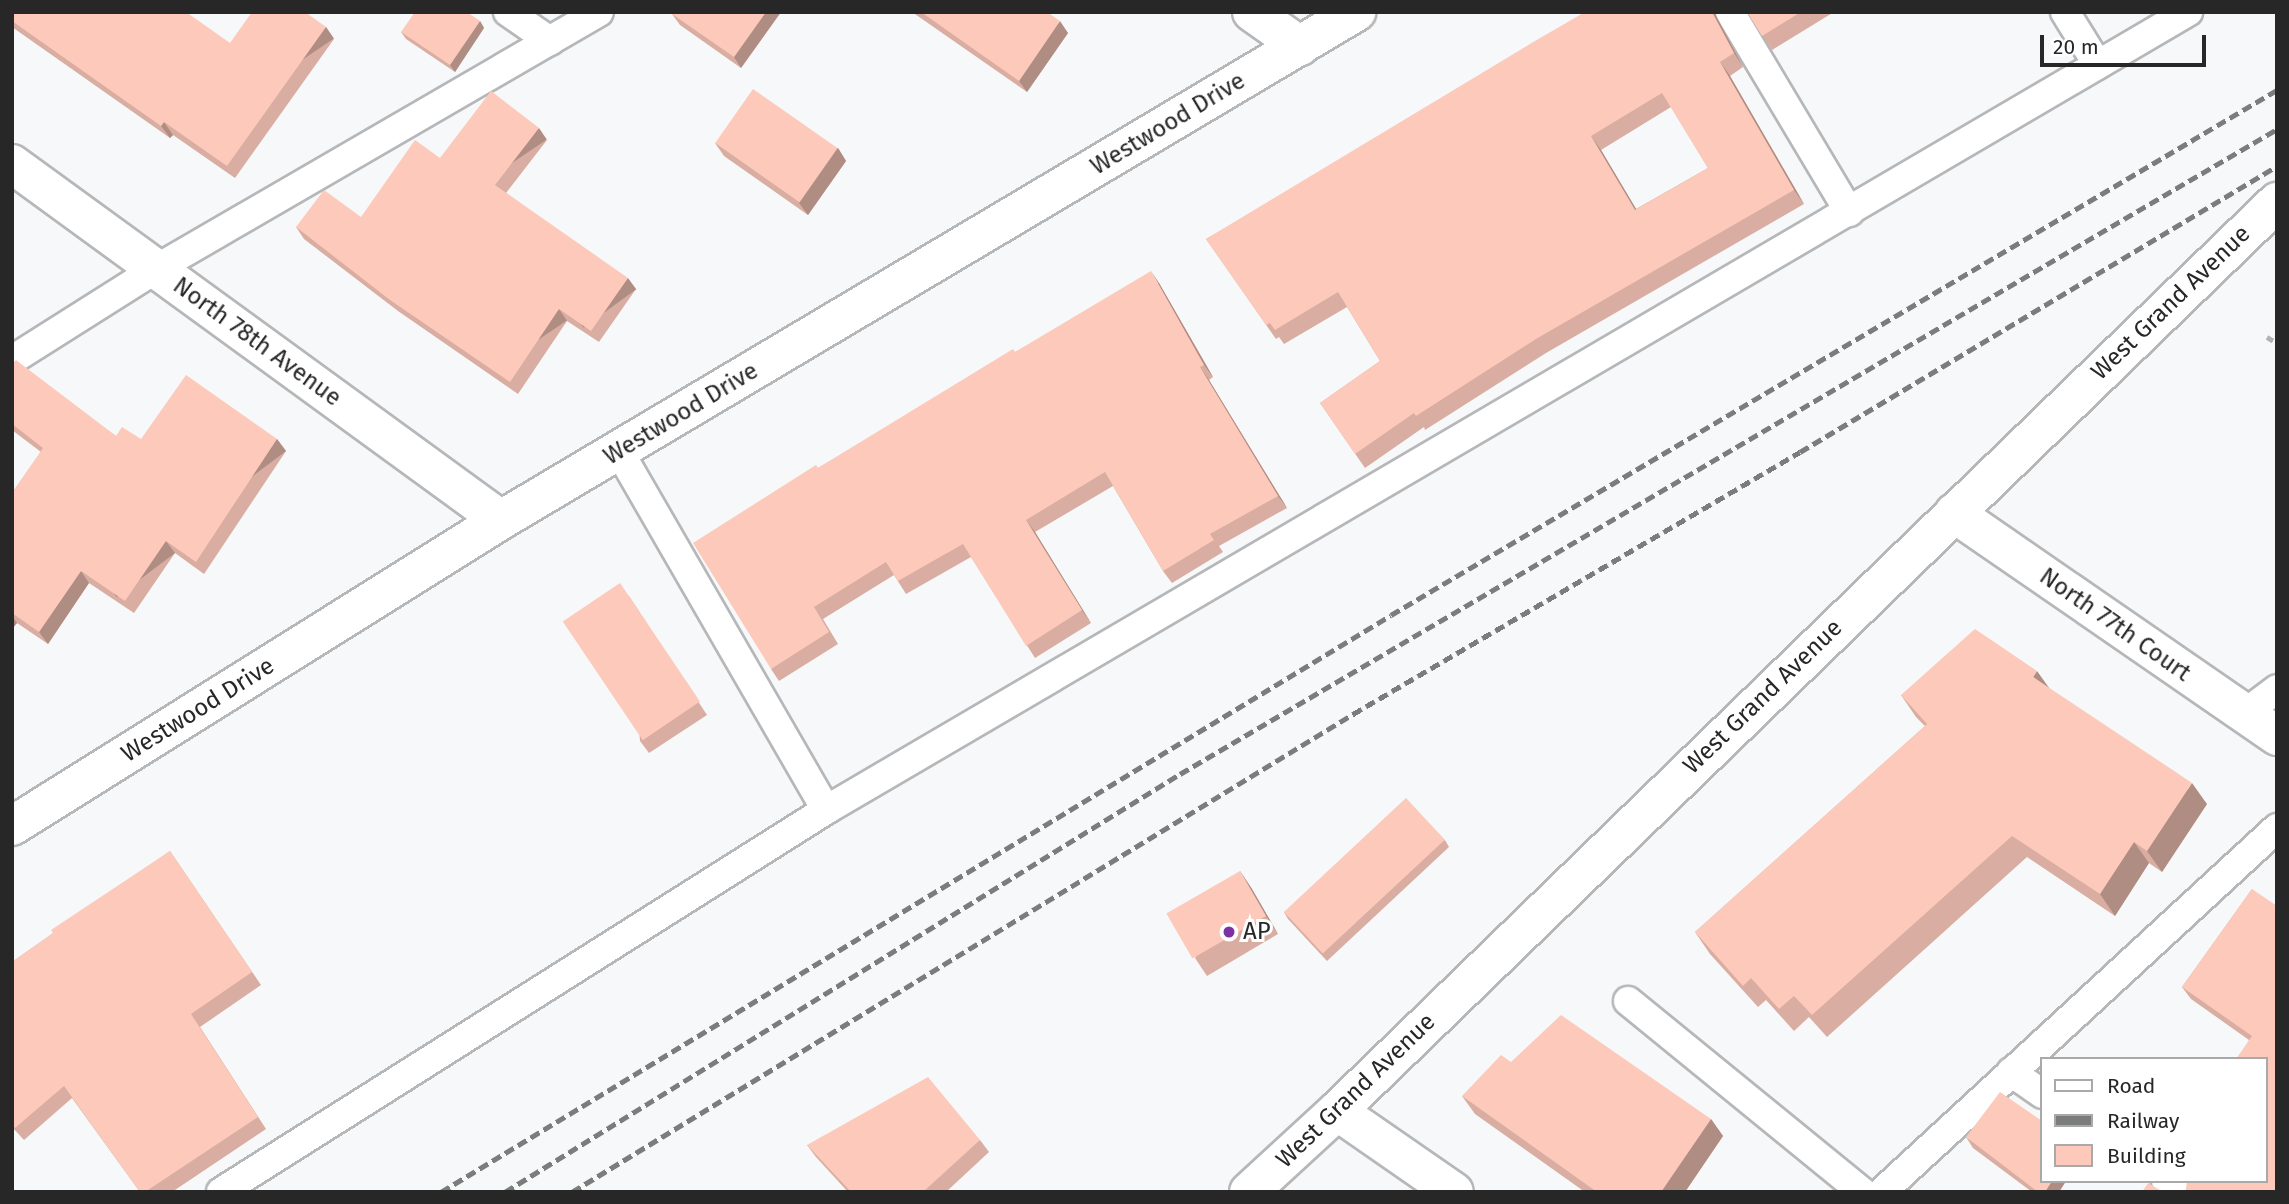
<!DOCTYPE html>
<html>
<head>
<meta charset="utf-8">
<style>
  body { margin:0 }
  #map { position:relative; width:2289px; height:1204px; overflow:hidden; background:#f7f8f9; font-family:"Fira Sans",sans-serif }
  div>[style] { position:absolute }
  .path>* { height:4.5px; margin-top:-2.25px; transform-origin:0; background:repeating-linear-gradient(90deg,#b3b4b5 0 7px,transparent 0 10.5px) }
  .roads { filter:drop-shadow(2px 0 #b6b7b9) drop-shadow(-2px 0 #b6b7b9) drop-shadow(0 2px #b6b7b9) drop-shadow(0 -2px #b6b7b9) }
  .lane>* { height:28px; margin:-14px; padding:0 14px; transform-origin:14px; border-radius:14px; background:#fff }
  .street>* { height:38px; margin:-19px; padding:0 19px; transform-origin:19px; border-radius:19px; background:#fff }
  .secondary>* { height:38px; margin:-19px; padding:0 19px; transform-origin:19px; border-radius:19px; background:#fff }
  .rail>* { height:5px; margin-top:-2.5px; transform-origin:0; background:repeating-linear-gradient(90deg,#7b7c7c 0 10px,transparent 0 15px) }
  .wall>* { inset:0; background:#d9ada1 }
  .shaded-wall>* { inset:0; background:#b08d83; transform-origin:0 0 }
  .building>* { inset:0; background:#fcc9bb; transform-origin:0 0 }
  .dots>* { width:19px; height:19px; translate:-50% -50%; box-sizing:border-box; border:4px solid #fff; border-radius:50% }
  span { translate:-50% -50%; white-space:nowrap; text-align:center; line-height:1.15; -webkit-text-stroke:6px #fff; paint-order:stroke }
  .street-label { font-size:24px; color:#272727 }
  .poi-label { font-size:24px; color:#272727 }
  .left { translate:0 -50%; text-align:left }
  .frame { position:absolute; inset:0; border:14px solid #272727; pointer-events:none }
  .legend { position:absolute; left:2040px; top:1057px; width:228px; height:126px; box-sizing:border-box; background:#fff; border:2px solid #a9a9a9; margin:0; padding:9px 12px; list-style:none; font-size:21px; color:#272727 }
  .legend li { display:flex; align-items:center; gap:14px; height:35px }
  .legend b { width:35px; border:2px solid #a9a9a9 }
  .scale { position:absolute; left:2040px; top:35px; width:166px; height:32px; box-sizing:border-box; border:4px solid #272727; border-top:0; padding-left:9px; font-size:21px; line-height:24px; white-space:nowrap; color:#272727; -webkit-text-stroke:5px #fff; paint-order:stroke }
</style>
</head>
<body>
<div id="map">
  <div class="path">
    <i style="left:2267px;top:337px;width:12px;rotate:31deg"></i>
  </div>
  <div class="roads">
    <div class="lane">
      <i style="left:508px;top:12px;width:51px;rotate:34.6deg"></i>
      <i style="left:1730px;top:12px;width:233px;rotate:59.2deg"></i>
      <i style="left:2065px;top:12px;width:62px;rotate:58.1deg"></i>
      <i style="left:12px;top:360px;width:170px;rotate:-32.3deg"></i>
      <i style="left:156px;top:269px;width:512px;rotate:-30.12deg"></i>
      <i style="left:619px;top:451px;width:414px;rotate:60deg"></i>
      <i style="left:2244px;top:714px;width:41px;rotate:-37.1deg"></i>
      <i style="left:1628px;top:1001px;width:302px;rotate:39.2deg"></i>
      <i style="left:2011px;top:1072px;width:38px;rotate:35deg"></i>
      <i style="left:2166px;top:1181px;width:19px;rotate:36deg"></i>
      <i style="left:221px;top:1192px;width:716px;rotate:-32.27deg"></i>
      <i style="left:826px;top:810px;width:1579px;rotate:-30.37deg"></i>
      <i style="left:1882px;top:1192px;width:537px;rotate:-42.66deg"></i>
    </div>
    <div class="street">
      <i style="left:1252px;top:12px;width:59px;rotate:35.3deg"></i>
      <i style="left:12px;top:164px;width:605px;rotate:36.06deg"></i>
      <i style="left:1954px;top:513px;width:393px;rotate:34.6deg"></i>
      <i style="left:12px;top:826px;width:577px;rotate:-32.04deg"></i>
      <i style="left:501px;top:520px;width:995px;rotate:-30.72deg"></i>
      <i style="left:1337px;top:1111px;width:142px;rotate:34.7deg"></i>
    </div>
    <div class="secondary">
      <i style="left:1249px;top:1192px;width:120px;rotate:-42.6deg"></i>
      <i style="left:1337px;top:1111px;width:1308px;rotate:-44.04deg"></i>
    </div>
  </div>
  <div class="rail">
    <i style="left:441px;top:1192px;width:1111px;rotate:-31.27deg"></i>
    <i style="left:1391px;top:615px;width:1030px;rotate:-30.65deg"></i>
    <i style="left:505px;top:1192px;width:794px;rotate:-31.77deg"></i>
    <i style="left:1180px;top:774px;width:1273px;rotate:-30.45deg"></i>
    <i style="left:572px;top:1192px;width:916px;rotate:-31.47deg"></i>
    <i style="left:1353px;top:714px;width:518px;rotate:-30.38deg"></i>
    <i style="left:1800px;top:452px;width:556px;rotate:-30.95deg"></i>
  </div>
  <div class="wall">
    <i style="clip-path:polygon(12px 12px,230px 43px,326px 27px,334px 39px,235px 178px,173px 135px,170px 138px,12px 27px)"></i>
    <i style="clip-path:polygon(674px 12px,781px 12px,741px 68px,680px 25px,672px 14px)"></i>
    <i style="clip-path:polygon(912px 12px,1047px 12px,1068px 33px,1027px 92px)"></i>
    <i style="clip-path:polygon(evenodd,1714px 12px,1743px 67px,1730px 76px,1804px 204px,1546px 353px,1425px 430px,1424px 427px,1365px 468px,1320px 403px,1380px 361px,1347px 307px,1284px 344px,1279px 337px,1276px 339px,1206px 239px,1603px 13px,1714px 12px,1671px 107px,1708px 168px,1636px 209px,1601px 150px,1671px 107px)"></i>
    <i style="clip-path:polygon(1747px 12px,1834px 12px,1772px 50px)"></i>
    <i style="clip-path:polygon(480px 21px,484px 28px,455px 72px,406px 39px,401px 32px)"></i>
    <i style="clip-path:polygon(547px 140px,506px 193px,636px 289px,599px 342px,567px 321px,518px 394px,398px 311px,304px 239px,296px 227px,361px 217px,440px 158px)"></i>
    <i style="clip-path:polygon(715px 143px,838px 148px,846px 161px,808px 215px,724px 156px)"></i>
    <i style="clip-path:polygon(1159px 283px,1213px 377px,1209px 380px,1287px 508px,1219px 546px,1223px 552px,1172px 583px,1163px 571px,1113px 486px,1035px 532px,1091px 623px,1035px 658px,971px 557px,906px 594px,894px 575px,823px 619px,838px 644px,779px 681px,771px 669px,818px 468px,1015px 352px)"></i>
    <i style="clip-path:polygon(12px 364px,116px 436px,141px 439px,277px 439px,286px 451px,204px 574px,175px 553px,134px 613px,89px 583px,48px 644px,17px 623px,12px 629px,12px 493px,41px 452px,12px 430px)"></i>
    <i style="clip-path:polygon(629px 596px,707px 715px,649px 753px,640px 741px)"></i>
    <i style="clip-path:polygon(2050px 689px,2207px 804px,2162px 872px,2149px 863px,2115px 916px,2027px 857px,1827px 1037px,1809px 1017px,1794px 1031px,1766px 1000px,1758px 1007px,1710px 954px,1695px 932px,1925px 726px,1916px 717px,1901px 695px)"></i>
    <i style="clip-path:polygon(1445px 840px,1449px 847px,1327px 961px,1288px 919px,1284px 912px)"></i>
    <i style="clip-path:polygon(170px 851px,261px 985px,200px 1027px,266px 1129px,172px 1192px,140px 1192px,72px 1098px,24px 1140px,12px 1127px,12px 962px)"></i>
    <i style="clip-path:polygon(1240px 871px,1252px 889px,1278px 934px,1207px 976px,1195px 958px)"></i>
    <i style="clip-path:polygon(2252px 889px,2277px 1192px,2186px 1189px,2249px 1040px,2191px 999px,2182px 987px)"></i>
    <i style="clip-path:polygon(1462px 1096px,1711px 1119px,1723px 1136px,1685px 1192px,1585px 1192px,1475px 1114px)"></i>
    <i style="clip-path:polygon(1966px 1137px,2042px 1181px,2066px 1181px,2059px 1192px,2032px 1192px,1973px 1148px)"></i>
    <i style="clip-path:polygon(980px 1140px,989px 1152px,946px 1192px,848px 1192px,816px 1157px,807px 1145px)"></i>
  </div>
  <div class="shaded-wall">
    <i style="clip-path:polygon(766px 12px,781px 12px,741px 68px,734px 57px)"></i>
    <i style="clip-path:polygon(1712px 12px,1714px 12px,1743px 67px,1734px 53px)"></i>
    <i style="clip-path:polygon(480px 21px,484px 28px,455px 72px,450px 65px)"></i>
    <i style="clip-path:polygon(1060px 21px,1068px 33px,1027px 92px,1019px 81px)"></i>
    <i style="left:326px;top:27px;width:14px;height:171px;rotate:56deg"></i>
    <i style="clip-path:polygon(1720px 62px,1730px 76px,1804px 204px,1794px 190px)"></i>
    <i style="clip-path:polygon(164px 122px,173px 135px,170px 138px,161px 126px)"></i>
    <i style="left:539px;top:128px;width:14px;height:72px;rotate:56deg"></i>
    <i style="clip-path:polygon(1591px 136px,1601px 150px,1645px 224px,1635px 210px)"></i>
    <i style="clip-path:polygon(838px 148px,846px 161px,808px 215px,799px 203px)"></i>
    <i style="clip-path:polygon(1151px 271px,1159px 283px,1213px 377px,1204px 365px)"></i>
    <i style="left:628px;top:278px;width:14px;height:65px;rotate:54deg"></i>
    <i style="left:559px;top:309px;width:14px;height:88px;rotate:56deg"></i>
    <i style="clip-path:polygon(1200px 367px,1209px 380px,1287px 508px,1278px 496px)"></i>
    <i style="left:277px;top:439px;width:15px;height:147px;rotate:53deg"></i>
    <i style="clip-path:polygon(1026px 520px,1035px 532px,1091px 623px,1082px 610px)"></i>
    <i style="left:166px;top:541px;width:15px;height:73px;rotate:53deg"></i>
    <i style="clip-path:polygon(81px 571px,89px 583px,48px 644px,39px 632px)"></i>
    <i style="clip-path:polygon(12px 616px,17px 623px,12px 629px)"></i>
    <i style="clip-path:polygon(2037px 671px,2052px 692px,2033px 677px)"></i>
    <i style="clip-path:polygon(2192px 783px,2207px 804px,2162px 872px,2147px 851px)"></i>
    <i style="clip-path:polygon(2134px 842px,2149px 863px,2115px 916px,2100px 894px)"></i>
    <i style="clip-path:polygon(1240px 871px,1252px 889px,1278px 934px,1266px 916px)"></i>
    <i style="clip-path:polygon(1711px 1119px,1723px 1136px,1685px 1192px,1661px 1192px)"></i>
    <i style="clip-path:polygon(2052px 1181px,2066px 1181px,2059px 1192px,2045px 1192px)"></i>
  </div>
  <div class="building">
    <i style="clip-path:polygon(12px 12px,186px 12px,230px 43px,252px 12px,305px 12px,326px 27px,227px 166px,164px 122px,161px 126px,12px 21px)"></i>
    <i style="clip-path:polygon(415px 12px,467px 12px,480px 21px,450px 65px,401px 32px)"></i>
    <i style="clip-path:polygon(674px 12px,766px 12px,734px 57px,672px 14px)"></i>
    <i style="clip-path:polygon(921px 12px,1047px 12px,1060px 21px,1019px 81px)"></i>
    <i style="clip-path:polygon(evenodd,1585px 12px,1601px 12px,1602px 14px,1605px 12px,1712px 12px,1734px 53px,1720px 62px,1794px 190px,1536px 339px,1416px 416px,1414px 413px,1355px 454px,1320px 403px,1380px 361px,1338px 292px,1275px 330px,1270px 323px,1266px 325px,1206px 239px,1535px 41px,1585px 12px,1662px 93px,1708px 168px,1635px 210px,1591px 136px,1662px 93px)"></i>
    <i style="clip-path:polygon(1747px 12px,1801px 12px,1762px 36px)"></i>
    <i style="left:753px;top:89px;width:103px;height:66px;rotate:35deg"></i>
    <i style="clip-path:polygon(491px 91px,539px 128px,495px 185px,628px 278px,591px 331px,559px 309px,510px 382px,390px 300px,296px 227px,324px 190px,361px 217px,415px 140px,440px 158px)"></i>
    <i style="clip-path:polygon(1151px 271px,1204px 365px,1200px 367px,1278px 496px,1210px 534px,1214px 540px,1163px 571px,1105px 472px,1026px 520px,1082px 610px,1026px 646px,963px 544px,898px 581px,886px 562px,814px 607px,829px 632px,771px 669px,693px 543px,816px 465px,818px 468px,1013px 349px,1015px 352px)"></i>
    <i style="clip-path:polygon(16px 360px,116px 436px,122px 427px,141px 439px,186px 375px,277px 439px,196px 562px,166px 541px,125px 601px,81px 571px,39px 632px,12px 613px,12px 493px,43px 448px,12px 424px,12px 364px)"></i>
    <i style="left:620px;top:583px;width:143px;height:69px;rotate:56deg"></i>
    <i style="clip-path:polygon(1975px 629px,2037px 671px,2033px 677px,2192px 783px,2147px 851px,2134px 842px,2100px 894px,2012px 836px,1812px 1015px,1794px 996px,1779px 1009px,1751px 978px,1743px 986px,1695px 932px,1927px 724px,1901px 695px)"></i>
    <i style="left:1406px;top:798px;width:57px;height:167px;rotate:47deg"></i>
    <i style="clip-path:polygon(170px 851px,252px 972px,191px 1014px,258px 1117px,145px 1192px,140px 1192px,64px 1086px,15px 1128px,12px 1125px,12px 962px,53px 933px,51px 930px)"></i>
    <i style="left:1240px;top:871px;width:52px;height:85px;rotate:60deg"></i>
    <i style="clip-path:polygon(2252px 889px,2277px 906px,2277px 1192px,2184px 1192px,2186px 1189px,2187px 1181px,2266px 1181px,2266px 1059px,2236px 1059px,2252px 1036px,2182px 987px)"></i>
    <i style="clip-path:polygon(1561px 1015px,1711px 1119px,1661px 1192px,1597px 1192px,1462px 1096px,1501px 1055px,1511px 1062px)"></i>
    <i style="clip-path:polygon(928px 1077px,980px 1140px,923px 1192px,851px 1192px,807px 1145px)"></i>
    <i style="clip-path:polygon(2000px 1092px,2042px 1121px,2042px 1181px,2052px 1181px,2045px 1192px,2038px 1192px,1966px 1137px)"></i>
    <i style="clip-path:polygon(2148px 1183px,2163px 1192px,2142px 1192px)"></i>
  </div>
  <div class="dots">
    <i style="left:1229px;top:932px;background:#7c32a5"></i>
  </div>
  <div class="street-label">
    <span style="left:1168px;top:124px;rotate:-31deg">Westwood Drive</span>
    <span style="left:2171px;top:303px;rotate:-44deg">West Grand Avenue</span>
    <span style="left:257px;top:342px;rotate:36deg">North 78th Avenue</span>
    <span style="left:681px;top:414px;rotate:-31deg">Westwood Drive</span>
    <span style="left:2115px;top:625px;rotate:35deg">North 77th Court</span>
    <span style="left:1763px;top:697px;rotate:-44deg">West Grand Avenue</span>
    <span style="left:198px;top:710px;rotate:-32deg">Westwood Drive</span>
    <span style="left:1356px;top:1091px;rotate:-44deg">West Grand Avenue</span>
  </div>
  <div class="poi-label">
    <span class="left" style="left:1243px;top:932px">AP</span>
  </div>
  <div class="frame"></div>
  <ul class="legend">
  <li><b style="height:9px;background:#fff"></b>Road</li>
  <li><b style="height:9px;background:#7b7c7c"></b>Railway</li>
  <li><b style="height:19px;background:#fcc9bb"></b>Building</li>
  </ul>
  <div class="scale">20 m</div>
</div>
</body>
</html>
